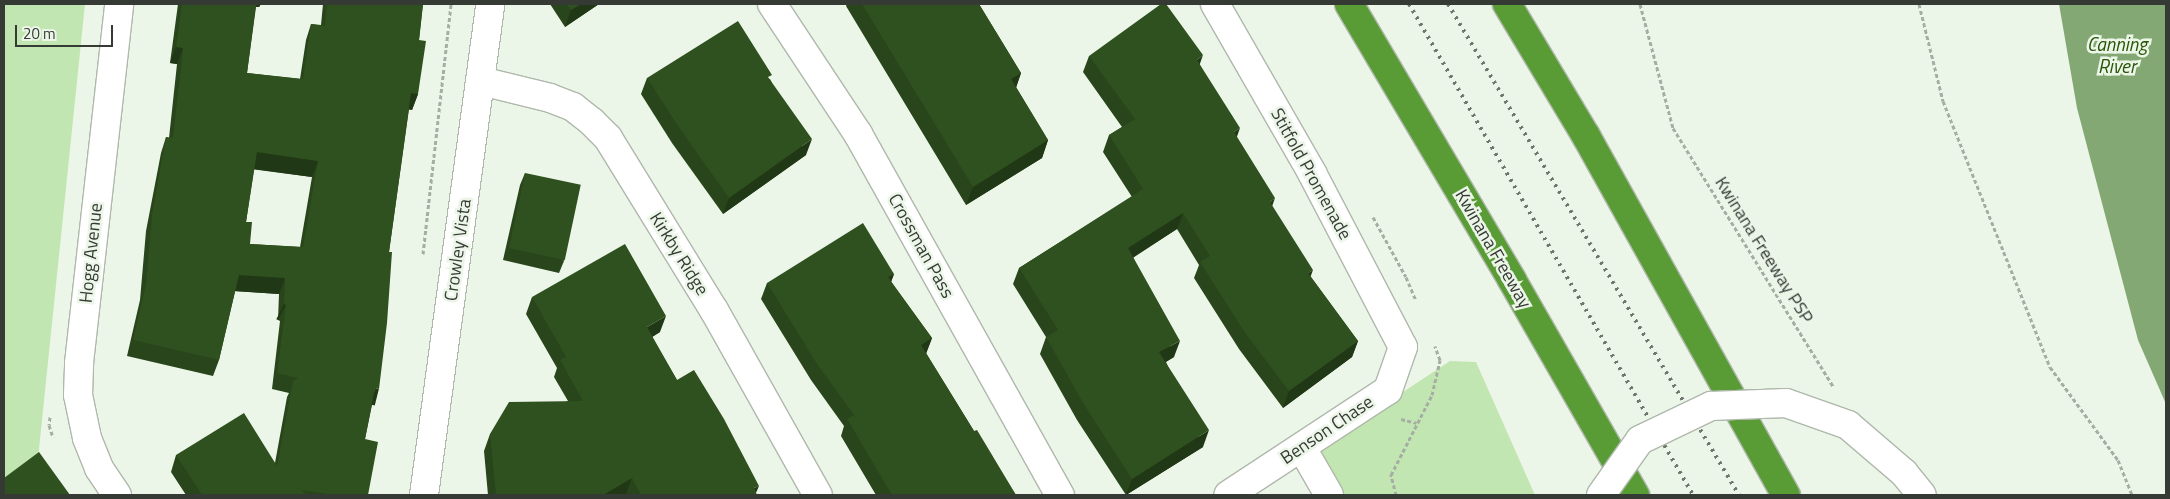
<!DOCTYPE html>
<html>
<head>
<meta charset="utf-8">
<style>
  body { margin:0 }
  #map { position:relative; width:2170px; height:499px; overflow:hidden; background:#ecf6e8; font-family:"Titillium Web",sans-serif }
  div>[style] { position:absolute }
  .green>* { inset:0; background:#c2e6b2 }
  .water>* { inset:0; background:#83a873 }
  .path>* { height:3px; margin-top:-1.5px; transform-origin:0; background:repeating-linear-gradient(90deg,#a6aea3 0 4px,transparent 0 6.5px) }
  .roads { filter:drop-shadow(1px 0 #afb8ab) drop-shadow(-1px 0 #afb8ab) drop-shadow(0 1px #afb8ab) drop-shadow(0 -1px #afb8ab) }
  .minor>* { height:28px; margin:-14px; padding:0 14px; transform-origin:14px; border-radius:14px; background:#fff }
  .highway>* { height:28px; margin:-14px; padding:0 14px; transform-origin:14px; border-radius:14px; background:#599c35 }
  .rail>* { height:4px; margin-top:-2px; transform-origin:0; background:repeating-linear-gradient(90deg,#70766f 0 2.5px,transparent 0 7.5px) }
  .bridges { filter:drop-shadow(1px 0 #afb8ab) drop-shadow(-1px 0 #afb8ab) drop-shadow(0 1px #afb8ab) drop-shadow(0 -1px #afb8ab) }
  .minor-bridge>* { height:28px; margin:-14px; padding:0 14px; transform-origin:14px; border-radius:14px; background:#fff }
  .wall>* { inset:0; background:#28451b }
  .shaded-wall>* { inset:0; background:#213816; transform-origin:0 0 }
  .building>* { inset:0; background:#2f501f; transform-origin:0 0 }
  span { translate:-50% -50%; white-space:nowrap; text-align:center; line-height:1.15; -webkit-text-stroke:5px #ecf6e8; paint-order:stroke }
  .street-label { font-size:18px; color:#363a35 }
  .water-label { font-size:19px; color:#275506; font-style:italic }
  .frame { position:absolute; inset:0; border:5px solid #363a35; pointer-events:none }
  .scale { position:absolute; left:15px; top:25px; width:98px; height:22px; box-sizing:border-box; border:2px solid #363a35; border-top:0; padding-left:6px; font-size:15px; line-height:18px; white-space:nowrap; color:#363a35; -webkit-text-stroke:4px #ecf6e8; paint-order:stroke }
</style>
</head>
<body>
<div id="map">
  <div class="green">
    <i style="clip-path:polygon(4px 4px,85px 4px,38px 459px,4px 483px)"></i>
    <i style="clip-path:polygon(1450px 361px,1476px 362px,1535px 495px,1340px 495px,1315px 450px)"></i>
  </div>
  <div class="water">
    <i style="clip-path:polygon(2059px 4px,2166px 4px,2166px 404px,2138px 340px,2077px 108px)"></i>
  </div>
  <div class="path">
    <i style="left:1640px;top:4px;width:128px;rotate:75.1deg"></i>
    <i style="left:1673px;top:128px;width:304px;rotate:58.2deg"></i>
    <i style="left:1919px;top:4px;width:100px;rotate:76.1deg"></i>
    <i style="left:1943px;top:101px;width:287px;rotate:68.1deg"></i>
    <i style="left:2050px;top:367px;width:115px;rotate:53.8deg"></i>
    <i style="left:2118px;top:460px;width:38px;rotate:68deg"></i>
    <i style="left:1373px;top:217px;width:68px;rotate:61.2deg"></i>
    <i style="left:1406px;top:277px;width:25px;rotate:67deg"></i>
    <i style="left:423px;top:254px;width:252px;rotate:-83.6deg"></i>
    <i style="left:50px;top:417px;width:8px;rotate:97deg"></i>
    <i style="left:49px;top:425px;width:13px;rotate:72deg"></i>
    <i style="left:1401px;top:419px;width:16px;rotate:14deg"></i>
    <i style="left:1396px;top:495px;width:21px;rotate:-104deg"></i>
    <i style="left:1391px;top:475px;width:90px;rotate:-62.9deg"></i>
    <i style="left:1432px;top:395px;width:36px;rotate:-77deg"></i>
    <i style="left:1440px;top:360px;width:15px;rotate:-110deg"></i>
  </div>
  <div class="roads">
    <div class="minor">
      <i style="left:772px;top:4px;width:156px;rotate:56.5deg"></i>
      <i style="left:858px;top:134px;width:414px;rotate:60.8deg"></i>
      <i style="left:1215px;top:4px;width:195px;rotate:60.1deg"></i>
      <i style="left:1312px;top:173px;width:196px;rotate:62.4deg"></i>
      <i style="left:1403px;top:347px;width:46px;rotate:109.2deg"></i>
      <i style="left:1388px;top:390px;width:191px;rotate:146.7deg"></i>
      <i style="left:481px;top:81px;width:71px;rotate:13.8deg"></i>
      <i style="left:550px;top:98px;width:25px;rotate:21deg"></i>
      <i style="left:573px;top:107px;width:24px;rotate:38deg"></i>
      <i style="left:592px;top:122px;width:23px;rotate:45deg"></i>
      <i style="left:608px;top:138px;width:202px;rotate:58.4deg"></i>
      <i style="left:714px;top:310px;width:212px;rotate:60.7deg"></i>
      <i style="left:1302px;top:448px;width:54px;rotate:60.1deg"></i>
      <i style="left:117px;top:495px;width:32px;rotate:-124deg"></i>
      <i style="left:99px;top:468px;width:32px;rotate:-112deg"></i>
      <i style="left:87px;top:438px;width:44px;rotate:-101.8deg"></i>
      <i style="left:78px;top:395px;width:32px;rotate:-88deg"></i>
      <i style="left:79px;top:363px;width:361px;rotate:-83.6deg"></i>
      <i style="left:424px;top:495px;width:495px;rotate:-82.3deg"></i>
    </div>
    <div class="highway">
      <i style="left:1349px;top:4px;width:321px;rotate:59.4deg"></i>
      <i style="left:1512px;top:280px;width:248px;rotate:60.2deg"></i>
      <i style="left:1507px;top:4px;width:154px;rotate:59.1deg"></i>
      <i style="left:1586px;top:136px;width:411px;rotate:60.9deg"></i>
    </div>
  </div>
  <div class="rail">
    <i style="left:1409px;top:4px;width:567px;rotate:59.95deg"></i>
    <i style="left:1448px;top:4px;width:571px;rotate:59.35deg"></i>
  </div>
  <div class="bridges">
    <div class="minor-bridge">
      <i style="left:1601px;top:495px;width:67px;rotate:-54.7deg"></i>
      <i style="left:1640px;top:440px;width:79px;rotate:-25.6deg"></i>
      <i style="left:1711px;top:406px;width:75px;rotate:-2.3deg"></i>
      <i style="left:1786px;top:403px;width:66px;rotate:19.5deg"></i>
      <i style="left:1848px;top:425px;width:74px;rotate:40.6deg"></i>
      <i style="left:1904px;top:473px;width:28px;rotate:51deg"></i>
    </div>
  </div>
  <div class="wall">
    <i style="clip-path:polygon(evenodd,178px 4px,261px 4px,259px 7px,256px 7px,247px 73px,300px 79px,306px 40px,311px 24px,321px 25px,323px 4px,423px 4px,419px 40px,418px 94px,412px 110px,409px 109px,389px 252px,373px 405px,372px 405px,365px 439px,368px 495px,186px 495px,171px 472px,176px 455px,275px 463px,287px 397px,289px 393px,272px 389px,280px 321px,278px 320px,279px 294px,235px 291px,219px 360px,213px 376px,127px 356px,140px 300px,146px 231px,161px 153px,166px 137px,169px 138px,177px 64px,170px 63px,178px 4px,254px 169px,312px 177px,300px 247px,250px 244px,246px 222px,254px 169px)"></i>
    <i style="clip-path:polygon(550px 4px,599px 4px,565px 27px)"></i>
    <i style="clip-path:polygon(847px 4px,979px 4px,1021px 73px,1016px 87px,1048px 140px,1042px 158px,966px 205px,846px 6px)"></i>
    <i style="clip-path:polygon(1089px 56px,1200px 65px,1272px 206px,1311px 277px,1358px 341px,1352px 357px,1283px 408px,1239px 349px,1194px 278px,1199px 265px,1177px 229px,1133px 257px,1174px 357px,1166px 362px,1203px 447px,1126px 495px,1077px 420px,1040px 354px,1046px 337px,1013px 284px,1019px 268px,1132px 197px,1103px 152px,1109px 135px,1122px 127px,1083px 72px)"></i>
    <i style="clip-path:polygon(647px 78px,770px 79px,806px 155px,723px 214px,672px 143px,641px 94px)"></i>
    <i style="clip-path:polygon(525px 173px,564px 261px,559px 273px,503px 260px,520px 185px)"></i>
    <i style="clip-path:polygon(894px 274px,891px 282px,932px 338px,926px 353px,974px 431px,1016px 495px,876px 495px,841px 436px,844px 426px,811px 380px,761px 299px,767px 283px)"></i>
    <i style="clip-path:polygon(532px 297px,660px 332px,652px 337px,677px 380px,757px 495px,626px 495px,626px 494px,624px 495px,488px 495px,484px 451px,490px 434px,568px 401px,554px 377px,557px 368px,526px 314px)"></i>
  </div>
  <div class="shaded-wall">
    <i style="clip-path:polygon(253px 4px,261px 4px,259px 7px,252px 6px)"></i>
    <i style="clip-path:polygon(581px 4px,599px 4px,565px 27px,571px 10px)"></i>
    <i style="clip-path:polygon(176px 47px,183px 48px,177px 64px,170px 63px)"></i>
    <i style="clip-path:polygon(1203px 55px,1197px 72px,1197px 60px)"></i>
    <i style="clip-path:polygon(1021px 73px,1015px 91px,1011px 79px)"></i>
    <i style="clip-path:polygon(411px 93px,418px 94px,412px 110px,405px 109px)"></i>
    <i style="clip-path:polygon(1240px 128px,1234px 145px,1234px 132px)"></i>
    <i style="clip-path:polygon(812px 139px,806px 155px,723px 214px,729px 198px)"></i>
    <i style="clip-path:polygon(1048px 140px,1042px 158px,966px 205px,973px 187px)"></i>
    <i style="clip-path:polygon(257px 152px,318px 161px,312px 177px,251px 169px)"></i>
    <i style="clip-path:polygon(1275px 198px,1269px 215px,1270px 202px)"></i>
    <i style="clip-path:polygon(1183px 213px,1177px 229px,1122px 265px,1128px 248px)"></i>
    <i style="clip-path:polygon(1313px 270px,1307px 286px,1308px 273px)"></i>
    <i style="clip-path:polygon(894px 274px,888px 290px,888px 277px)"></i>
    <i style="clip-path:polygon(239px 275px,285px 278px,279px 294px,233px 291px)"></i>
    <i style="left:284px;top:304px;width:2px;height:17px;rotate:27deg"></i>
    <i style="clip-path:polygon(666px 316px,660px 332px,641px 344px,647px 327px)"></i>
    <i style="clip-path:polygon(932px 338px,926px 354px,921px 345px)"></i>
    <i style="clip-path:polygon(1180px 341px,1174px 357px,1153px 369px,1159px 352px)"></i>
    <i style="clip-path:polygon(1358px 341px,1352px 357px,1283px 408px,1289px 391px)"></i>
    <i style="left:375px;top:388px;width:4px;height:17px;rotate:14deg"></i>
    <i style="clip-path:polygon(1209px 430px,1203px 447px,1126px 495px,1132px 479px)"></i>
    <i style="clip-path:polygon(632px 478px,626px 494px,624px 495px,603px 495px)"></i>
    <i style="clip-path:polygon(759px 486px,755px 495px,754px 488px)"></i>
  </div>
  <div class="building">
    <i style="clip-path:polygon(evenodd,182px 4px,256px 4px,247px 73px,303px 79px,311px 24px,325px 26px,327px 4px,423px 4px,419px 40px,426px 41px,418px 94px,411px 93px,389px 252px,392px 252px,387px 323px,379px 389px,375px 388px,365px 439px,378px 442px,368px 495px,333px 495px,302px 490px,306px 495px,202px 495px,176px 455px,244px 413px,277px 466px,293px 381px,298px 378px,277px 373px,286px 305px,284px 304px,285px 278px,239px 275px,219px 360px,133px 340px,146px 284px,152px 215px,166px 137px,173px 138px,183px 48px,176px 47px,182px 4px,257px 152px,318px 161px,303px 247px,250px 244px,252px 222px,246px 222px,257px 152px)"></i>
    <i style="clip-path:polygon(567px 4px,581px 4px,571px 10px)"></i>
    <i style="clip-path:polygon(862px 4px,979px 4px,1021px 73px,1011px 79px,1048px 140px,973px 187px)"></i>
    <i style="clip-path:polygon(1161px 4px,1166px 4px,1203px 55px,1197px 60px,1240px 128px,1234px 132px,1275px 198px,1270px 202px,1313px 270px,1308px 273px,1358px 341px,1289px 391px,1245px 333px,1200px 262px,1210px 256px,1183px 213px,1128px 248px,1180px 341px,1159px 352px,1209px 430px,1132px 479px,1083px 403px,1046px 337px,1058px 330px,1019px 268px,1143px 189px,1109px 135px,1135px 119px,1089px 56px)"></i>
    <i style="clip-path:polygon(738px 21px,772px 75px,768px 77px,812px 139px,729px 198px,678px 126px,647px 78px)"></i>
    <i style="left:525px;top:173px;width:57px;height:77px;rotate:12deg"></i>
    <i style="clip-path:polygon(863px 223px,894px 274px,888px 277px,932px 338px,921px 345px,974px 431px,977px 430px,1016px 495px,892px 495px,847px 419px,854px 415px,817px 364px,767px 283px)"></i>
    <i style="clip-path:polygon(625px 244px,666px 316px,647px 327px,677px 380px,694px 370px,724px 419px,759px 486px,754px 488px,757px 495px,641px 495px,632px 478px,603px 495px,496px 495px,490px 434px,509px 402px,583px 401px,560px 360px,566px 357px,532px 297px)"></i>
    <i style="clip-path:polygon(39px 452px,70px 495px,4px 495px,4px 478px)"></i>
  </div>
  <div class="street-label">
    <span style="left:1311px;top:174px;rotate:61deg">Stitfold Promenade</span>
    <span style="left:921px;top:246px;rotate:61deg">Crossman Pass</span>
    <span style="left:1493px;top:249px;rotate:60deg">Kwinana Freeway</span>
    <span style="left:458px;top:250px;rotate:-82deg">Crowley Vista</span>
    <span style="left:1764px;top:250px;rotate:58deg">Kwinana Freeway PSP</span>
    <span style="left:91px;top:253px;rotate:-84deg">Hogg Avenue</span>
    <span style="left:679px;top:254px;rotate:58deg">Kirkby Ridge</span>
    <span style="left:1327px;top:430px;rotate:-34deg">Benson Chase</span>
  </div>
  <div class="water-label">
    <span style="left:2117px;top:55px">Canning<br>River</span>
  </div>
  <div class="frame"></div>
  <div class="scale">20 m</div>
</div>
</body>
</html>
